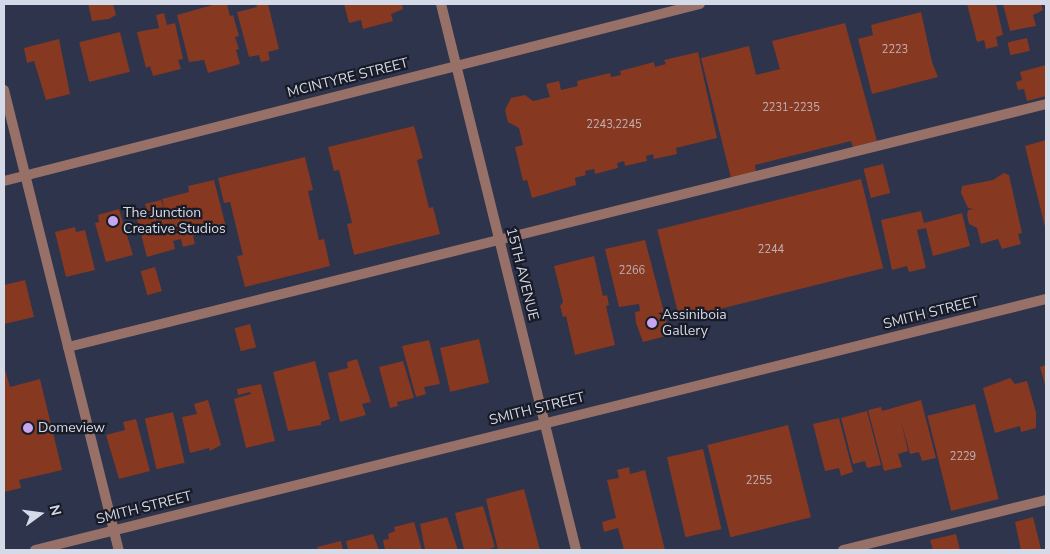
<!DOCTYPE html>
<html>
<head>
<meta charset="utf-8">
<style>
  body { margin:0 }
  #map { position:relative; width:1050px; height:554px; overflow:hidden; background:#2d344c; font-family:"Nunito Sans",sans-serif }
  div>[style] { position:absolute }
  .building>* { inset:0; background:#863821; transform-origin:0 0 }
  .service>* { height:10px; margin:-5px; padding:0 5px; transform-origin:5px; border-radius:5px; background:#977167 }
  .minor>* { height:10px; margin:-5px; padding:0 5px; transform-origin:5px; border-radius:5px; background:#977167 }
  .dots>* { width:14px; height:14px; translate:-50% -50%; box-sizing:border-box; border:2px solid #191c27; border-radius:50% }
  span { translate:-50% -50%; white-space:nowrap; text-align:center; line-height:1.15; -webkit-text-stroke:4.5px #191c27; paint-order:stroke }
  .number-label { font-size:11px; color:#c1b2b7 }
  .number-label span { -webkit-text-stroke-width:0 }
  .street-label { font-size:14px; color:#d5dae9 }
  .poi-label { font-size:14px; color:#d5dae9 }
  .left { translate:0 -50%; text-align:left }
  .frame { position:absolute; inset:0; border:5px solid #d5dae9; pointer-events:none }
  .north { position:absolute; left:15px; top:489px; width:50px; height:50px; -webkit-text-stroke:4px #191c27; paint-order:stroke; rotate:76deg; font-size:14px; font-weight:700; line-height:20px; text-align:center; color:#d5dae9 }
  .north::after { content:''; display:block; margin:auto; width:18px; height:22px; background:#d5dae9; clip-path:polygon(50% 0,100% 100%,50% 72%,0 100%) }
</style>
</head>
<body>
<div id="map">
  <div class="building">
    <i style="clip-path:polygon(88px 4px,113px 4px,116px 15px,109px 19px,92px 21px)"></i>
    <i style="clip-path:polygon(216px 4px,227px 4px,230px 16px,233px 15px,239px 36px,235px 37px,239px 49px,236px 50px,240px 64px,208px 73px,204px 60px,189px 62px,177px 15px)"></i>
    <i style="clip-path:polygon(256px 4px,268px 4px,279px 49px,268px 52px,270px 60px,261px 62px,259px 55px,249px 57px,237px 12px,257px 7px)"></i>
    <i style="clip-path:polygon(344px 4px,402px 4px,403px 9px,391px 14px,393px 21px,363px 29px,361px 20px,349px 23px)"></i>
    <i style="clip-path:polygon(967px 4px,996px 4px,1003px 35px,996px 37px,998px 46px,986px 49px,984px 40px,977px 42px)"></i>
    <i style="clip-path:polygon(1003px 4px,1041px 4px,1043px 10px,1033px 15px,1036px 26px,1010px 31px)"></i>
    <i style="clip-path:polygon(921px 12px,932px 62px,938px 77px,872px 94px,858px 39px,873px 35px,871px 25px)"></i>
    <i style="clip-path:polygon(164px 13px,167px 25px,175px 23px,183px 59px,178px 60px,181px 69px,153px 76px,150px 66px,146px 68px,137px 32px,159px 28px,156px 15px)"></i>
    <i style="clip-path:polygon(845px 23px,877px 141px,853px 147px,851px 141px,755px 165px,756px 172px,731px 178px,701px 58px,749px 46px,756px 75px,780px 69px,772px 41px)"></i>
    <i style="left:120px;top:32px;width:41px;height:42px;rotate:76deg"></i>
    <i style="left:1027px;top:38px;width:13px;height:20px;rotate:77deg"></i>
    <i style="clip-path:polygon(59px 39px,70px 94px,46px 100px,34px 61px,27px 63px,24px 48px)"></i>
    <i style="clip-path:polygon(698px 52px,717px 138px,676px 148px,677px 154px,654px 159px,653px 154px,646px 156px,647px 161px,625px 166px,624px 161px,617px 163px,618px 168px,595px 174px,594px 169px,585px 171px,586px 175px,575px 178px,576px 185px,532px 198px,527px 180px,523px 181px,515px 147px,523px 145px,519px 128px,508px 122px,505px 110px,511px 98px,525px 95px,533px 101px,550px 97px,546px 84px,559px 81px,561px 90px,578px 86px,577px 81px,610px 73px,611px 77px,621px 75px,620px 71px,654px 62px,655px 67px,666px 64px,664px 60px)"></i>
    <i style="clip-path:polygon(1046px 65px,1046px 96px,1027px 101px,1024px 89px,1018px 90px,1016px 82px,1022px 80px,1020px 72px)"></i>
    <i style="clip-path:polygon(414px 126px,423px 158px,417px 160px,429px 208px,433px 207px,440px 234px,354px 255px,347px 224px,352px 223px,339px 170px,334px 171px,328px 147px)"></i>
    <i style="clip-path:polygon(1046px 140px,1046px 231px,1025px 146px)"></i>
    <i style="clip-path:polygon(305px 157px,313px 190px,308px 191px,319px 240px,324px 239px,330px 266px,245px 287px,237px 256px,243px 255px,230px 202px,224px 203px,218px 178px)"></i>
    <i style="left:883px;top:164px;width:30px;height:20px;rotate:76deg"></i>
    <i style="clip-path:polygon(1004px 173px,1009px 175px,1022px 233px,1018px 234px,1021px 244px,1002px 249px,998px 239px,981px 244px,977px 228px,969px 224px,967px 215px,968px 210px,974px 209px,968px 208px,961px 193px,962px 186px,993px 180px)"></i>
    <i style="left:861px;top:179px;width:92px;height:210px;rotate:76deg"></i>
    <i style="clip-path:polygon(214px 180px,226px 227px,212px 231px,211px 225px,198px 228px,200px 234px,193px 236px,195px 244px,183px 247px,181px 239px,173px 241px,175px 249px,147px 257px,135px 212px,147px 209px,145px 204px,161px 200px,165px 210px,162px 199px,189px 192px,188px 186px)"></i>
    <i style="clip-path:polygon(119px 209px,133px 255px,106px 262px,95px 223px,99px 222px,98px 215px)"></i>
    <i style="clip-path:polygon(921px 211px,924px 223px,962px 213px,970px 246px,933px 256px,926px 228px,917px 230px,926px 268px,909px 272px,907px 266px,892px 270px,881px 220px)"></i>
    <i style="clip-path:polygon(75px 227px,76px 232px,85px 230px,95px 270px,66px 277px,55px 232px)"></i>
    <i style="clip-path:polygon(645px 240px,670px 335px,643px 342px,636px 323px,635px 312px,640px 311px,639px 304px,619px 307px,605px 249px)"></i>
    <i style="clip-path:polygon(594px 256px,603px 296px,607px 295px,609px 305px,606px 306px,615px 345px,575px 355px,566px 316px,563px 317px,560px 306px,563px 302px,554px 266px)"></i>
    <i style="left:155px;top:267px;width:25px;height:15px;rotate:74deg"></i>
    <i style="clip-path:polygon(25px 280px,34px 317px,4px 324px,4px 285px)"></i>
    <i style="left:250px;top:324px;width:24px;height:16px;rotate:75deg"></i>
    <i style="left:479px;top:339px;width:45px;height:40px;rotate:77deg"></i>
    <i style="clip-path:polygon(429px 340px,440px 384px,424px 387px,426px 394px,416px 397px,402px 346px)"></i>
    <i style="clip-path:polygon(357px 359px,371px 402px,362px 404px,366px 415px,340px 422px,328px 373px,348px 368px,347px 362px)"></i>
    <i style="clip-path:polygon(315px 361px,330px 419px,321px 422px,321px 425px,288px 431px,273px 372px)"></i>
    <i style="clip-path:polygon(403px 361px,414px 398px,397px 402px,398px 406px,390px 408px,379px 367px)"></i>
    <i style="clip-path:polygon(1046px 365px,1046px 388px,1040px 367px)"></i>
    <i style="clip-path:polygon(4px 366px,10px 387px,40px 379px,62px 470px,19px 480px,21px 488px,4px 492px)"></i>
    <i style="clip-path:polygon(1010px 378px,1015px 384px,1027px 381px,1036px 412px,1036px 428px,1021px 432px,1020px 426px,995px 433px,983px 388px)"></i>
    <i style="clip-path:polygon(261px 384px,275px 441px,246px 448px,234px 399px,251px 394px,250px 392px,238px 395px,237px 389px)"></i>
    <i style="clip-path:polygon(208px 400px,221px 445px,210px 451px,209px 448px,190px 453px,182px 417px,197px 414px,194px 404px)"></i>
    <i style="clip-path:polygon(921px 400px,936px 458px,922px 461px,919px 452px,910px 454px,901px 421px,908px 451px,898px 454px,902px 467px,884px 471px,868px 410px,881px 407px,882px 411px)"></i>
    <i style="left:975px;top:404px;width:98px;height:49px;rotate:76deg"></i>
    <i style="clip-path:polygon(867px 411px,881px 465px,867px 468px,865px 461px,853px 464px,841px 418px)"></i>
    <i style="left:173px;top:412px;width:52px;height:29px;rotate:77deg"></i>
    <i style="clip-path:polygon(839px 418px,853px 472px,841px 476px,839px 468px,825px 471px,813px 424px)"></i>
    <i style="clip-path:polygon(136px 419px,150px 471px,119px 479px,106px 435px,125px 430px,123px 422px)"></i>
    <i style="left:788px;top:425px;width:95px;height:83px;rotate:76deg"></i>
    <i style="left:703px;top:449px;width:82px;height:37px;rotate:77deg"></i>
    <i style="clip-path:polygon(629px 467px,630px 474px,645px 470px,665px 550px,624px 550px,618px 528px,604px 532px,602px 522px,616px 518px,607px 480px,619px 478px,617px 470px)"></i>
    <i style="clip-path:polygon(524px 489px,540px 550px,498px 550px,486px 499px)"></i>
    <i style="clip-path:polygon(483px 506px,495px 547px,487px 550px,464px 550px,455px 513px)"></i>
    <i style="clip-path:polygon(447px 517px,458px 550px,425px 550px,420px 524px)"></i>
    <i style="clip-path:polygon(1033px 517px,1041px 549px,1021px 550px,1015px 522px)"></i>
    <i style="clip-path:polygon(414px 522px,422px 550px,385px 550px,383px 540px,389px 539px,388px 534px,395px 531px,394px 527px)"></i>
    <i style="clip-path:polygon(373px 534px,379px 550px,348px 550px,346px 541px)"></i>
    <i style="clip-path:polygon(956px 534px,960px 550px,933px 550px,930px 540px)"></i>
    <i style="clip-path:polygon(341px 541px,343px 550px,318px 550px,317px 547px)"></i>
  </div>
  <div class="service">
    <i style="left:4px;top:90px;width:474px;rotate:76deg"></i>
    <i style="left:68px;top:347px;width:1008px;rotate:-13.95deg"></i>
    <i style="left:843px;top:550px;width:209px;rotate:-13.8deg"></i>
  </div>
  <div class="minor">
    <i style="left:441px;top:4px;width:562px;rotate:76.11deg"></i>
    <i style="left:4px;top:181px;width:718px;rotate:-14.27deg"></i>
    <i style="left:35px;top:550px;width:1042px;rotate:-13.94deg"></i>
  </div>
  <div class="dots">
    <i style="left:113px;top:221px;background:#c7a6ef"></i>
    <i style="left:652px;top:323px;background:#c7a6ef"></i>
    <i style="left:28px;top:428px;background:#c7a6ef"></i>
  </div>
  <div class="number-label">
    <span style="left:895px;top:50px">2223</span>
    <span style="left:791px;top:108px">2231-2235</span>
    <span style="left:614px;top:125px">2243,2245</span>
    <span style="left:771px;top:250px">2244</span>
    <span style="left:632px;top:271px">2266</span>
    <span style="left:963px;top:457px">2229</span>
    <span style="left:759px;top:481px">2255</span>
  </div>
  <div class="street-label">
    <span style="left:348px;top:78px;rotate:-14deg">MCINTYRE STREET</span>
    <span style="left:522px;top:274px;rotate:76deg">15TH AVENUE</span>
    <span style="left:931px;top:313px;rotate:-14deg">SMITH STREET</span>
    <span style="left:537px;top:409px;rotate:-14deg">SMITH STREET</span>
    <span style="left:144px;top:508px;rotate:-14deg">SMITH STREET</span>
  </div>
  <div class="poi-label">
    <span class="left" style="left:123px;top:221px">The Junction<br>Creative Studios</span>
    <span class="left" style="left:662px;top:323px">Assiniboia<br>Gallery</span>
    <span class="left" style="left:38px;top:428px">Domeview</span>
  </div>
  <div class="frame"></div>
  <div class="north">N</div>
</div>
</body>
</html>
